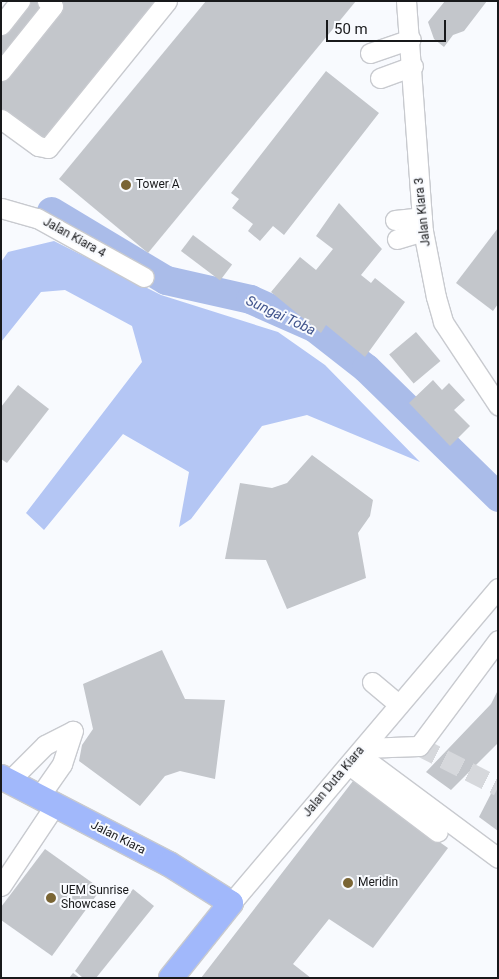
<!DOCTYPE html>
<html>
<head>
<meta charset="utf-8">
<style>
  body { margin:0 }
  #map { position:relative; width:499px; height:979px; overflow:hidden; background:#f8fafe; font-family:Roboto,sans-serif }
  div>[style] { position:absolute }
  .forest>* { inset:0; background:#b4c6f4 }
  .river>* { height:29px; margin:-14.5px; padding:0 14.5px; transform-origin:14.5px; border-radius:14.5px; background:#aabce9 }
  .building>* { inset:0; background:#c3c6cb; transform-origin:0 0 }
  .minor-tunnel>* { height:19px; margin-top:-9.5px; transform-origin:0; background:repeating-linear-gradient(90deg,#d6d8dc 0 19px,transparent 0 28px) }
  .roads { filter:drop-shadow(1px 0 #c8cacf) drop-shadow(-1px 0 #c8cacf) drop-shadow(0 1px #c8cacf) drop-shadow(0 -1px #c8cacf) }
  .minor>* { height:19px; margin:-9.5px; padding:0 9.5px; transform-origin:9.5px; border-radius:9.5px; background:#fff }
  .major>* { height:24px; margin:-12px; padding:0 12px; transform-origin:12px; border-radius:12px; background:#a1b8fb }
  .dots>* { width:14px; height:14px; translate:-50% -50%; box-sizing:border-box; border:2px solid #f8fafe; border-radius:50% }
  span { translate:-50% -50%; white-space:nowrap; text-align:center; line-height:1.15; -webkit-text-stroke:4px #f8fafe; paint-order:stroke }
  .poi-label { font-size:12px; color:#18191b }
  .left { translate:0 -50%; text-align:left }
  .street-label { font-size:12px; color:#18191b }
  .water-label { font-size:14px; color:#3e528b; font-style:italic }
  .frame { position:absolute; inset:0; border:2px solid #18191b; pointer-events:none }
  .scale { position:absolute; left:326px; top:20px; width:120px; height:22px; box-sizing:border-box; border:2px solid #18191b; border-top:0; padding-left:6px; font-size:15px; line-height:18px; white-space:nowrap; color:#18191b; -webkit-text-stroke:4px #f8fafe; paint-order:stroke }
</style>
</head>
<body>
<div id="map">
  <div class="forest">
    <i style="clip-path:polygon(54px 241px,161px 295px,278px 332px,325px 365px,420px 462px,307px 415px,262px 426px,191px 519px,179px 527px,189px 472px,123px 434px,44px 530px,26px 513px,142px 362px,132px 326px,65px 290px,41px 292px,1px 342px,1px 262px,8px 252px)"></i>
  </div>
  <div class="river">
    <i style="left:51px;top:211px;width:134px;rotate:31deg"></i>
    <i style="left:166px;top:280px;width:86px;rotate:12.7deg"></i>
    <i style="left:250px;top:299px;width:71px;rotate:24deg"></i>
    <i style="left:315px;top:328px;width:65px;rotate:38.1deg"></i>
    <i style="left:366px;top:368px;width:185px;rotate:44.3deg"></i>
  </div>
  <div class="building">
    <i style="clip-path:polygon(28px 1px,156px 1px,40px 143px,1px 112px,1px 34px)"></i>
    <i style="clip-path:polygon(206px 1px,356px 1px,148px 253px,59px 179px)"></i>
    <i style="clip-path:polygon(445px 1px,487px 1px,464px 31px,453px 35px,444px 47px,434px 39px,428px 22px)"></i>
    <i style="clip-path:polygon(326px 71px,379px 113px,284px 235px,273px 226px,260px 241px,248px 231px,253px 224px,232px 208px,239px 199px,231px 193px)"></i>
    <i style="clip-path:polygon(339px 203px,382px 249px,361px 275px,371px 283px,375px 278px,405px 302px,365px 357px,326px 325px,321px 333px,271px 292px,300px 257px,316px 270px,333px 249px,316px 236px)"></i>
    <i style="clip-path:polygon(498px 228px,498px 304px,493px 311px,456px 283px)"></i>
    <i style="left:193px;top:235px;width:49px;height:20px;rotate:37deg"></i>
    <i style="left:416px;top:332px;width:38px;height:35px;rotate:50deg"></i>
    <i style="clip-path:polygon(433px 380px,442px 390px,449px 383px,465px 400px,454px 410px,470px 426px,450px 446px,409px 403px)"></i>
    <i style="clip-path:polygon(18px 385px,49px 409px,7px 463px,1px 459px,1px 407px)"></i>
    <i style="clip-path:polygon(312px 455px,373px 500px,370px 516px,358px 533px,366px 578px,287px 609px,266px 560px,225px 559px,240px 483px,272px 488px,287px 483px)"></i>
    <i style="clip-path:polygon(162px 650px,185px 699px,225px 700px,215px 779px,180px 771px,165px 776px,140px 806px,79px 761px,82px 745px,93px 729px,83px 684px)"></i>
    <i style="clip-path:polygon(498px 690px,498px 743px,451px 790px,426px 772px,491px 704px)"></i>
    <i style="clip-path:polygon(498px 780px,498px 831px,479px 817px)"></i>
    <i style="clip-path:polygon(353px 781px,448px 848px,373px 948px,329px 919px,293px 964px,311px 978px,201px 978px)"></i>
    <i style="clip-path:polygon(45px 849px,101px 889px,52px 956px,1px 920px,1px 907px)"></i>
    <i style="clip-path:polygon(133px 889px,154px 906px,96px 978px,83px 978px,75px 971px)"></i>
    <i style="clip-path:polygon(73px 973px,80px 978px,69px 978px)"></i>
  </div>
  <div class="minor-tunnel">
    <i style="left:419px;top:746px;width:89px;rotate:26.9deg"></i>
  </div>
  <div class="roads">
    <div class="minor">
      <i style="left:406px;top:1px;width:231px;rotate:85.8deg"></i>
      <i style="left:423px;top:231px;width:67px;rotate:78.9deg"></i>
      <i style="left:436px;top:297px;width:26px;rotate:74deg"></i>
      <i style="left:443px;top:322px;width:100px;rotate:56.5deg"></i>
      <i style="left:1px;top:25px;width:31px;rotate:-52deg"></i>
      <i style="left:370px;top:53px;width:43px;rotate:-18.9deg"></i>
      <i style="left:1px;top:71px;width:83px;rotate:-51.3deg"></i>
      <i style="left:53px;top:6px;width:8px;rotate:-140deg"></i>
      <i style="left:380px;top:78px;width:35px;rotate:-20deg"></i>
      <i style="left:1px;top:119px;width:46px;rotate:36.1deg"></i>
      <i style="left:38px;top:146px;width:10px;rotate:11deg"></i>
      <i style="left:48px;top:148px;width:189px;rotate:-51deg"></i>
      <i style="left:1px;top:208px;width:37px;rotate:16deg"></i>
      <i style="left:37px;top:218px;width:122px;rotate:28.9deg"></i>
      <i style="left:395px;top:220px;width:27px;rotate:-6deg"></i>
      <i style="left:397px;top:239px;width:27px;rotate:-17deg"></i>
      <i style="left:372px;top:682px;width:35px;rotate:40deg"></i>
      <i style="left:363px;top:748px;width:56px;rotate:-2deg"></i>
      <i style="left:419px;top:746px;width:132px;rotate:-53.3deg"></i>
      <i style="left:358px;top:754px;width:174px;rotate:36.6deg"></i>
      <i style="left:349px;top:765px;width:111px;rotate:37deg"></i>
      <i style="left:9px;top:781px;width:51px;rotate:-45deg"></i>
      <i style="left:45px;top:745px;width:31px;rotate:-27deg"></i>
      <i style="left:39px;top:797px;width:40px;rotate:-55.1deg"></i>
      <i style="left:62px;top:764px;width:35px;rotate:-72deg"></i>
      <i style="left:1px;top:886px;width:97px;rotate:-56.3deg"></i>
      <i style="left:231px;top:903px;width:413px;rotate:-49.7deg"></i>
    </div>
    <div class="major">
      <i style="left:1px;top:777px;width:189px;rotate:27.4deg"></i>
      <i style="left:169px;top:864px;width:73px;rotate:32.2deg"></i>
      <i style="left:231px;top:903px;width:96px;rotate:128.7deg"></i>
    </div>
  </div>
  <div class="dots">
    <i style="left:126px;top:185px;background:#7a6534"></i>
    <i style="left:348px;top:883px;background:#7a6534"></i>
    <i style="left:51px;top:898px;background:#7a6534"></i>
  </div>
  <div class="poi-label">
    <span class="left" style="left:136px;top:185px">Tower A</span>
    <span class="left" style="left:358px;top:883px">Meridin</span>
    <span class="left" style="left:61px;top:898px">UEM Sunrise<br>Showcase</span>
  </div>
  <div class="street-label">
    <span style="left:423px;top:212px;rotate:-96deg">Jalan Kiara 3</span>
    <span style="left:74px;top:238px;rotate:29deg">Jalan Kiara 4</span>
    <span style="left:334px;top:782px;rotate:-50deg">Jalan Duta Kiara</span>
    <span style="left:118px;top:838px;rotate:27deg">Jalan Kiara</span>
  </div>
  <div class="water-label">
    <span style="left:281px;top:315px;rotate:25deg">Sungai Toba</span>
  </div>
  <div class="frame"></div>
  <div class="scale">50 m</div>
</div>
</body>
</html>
